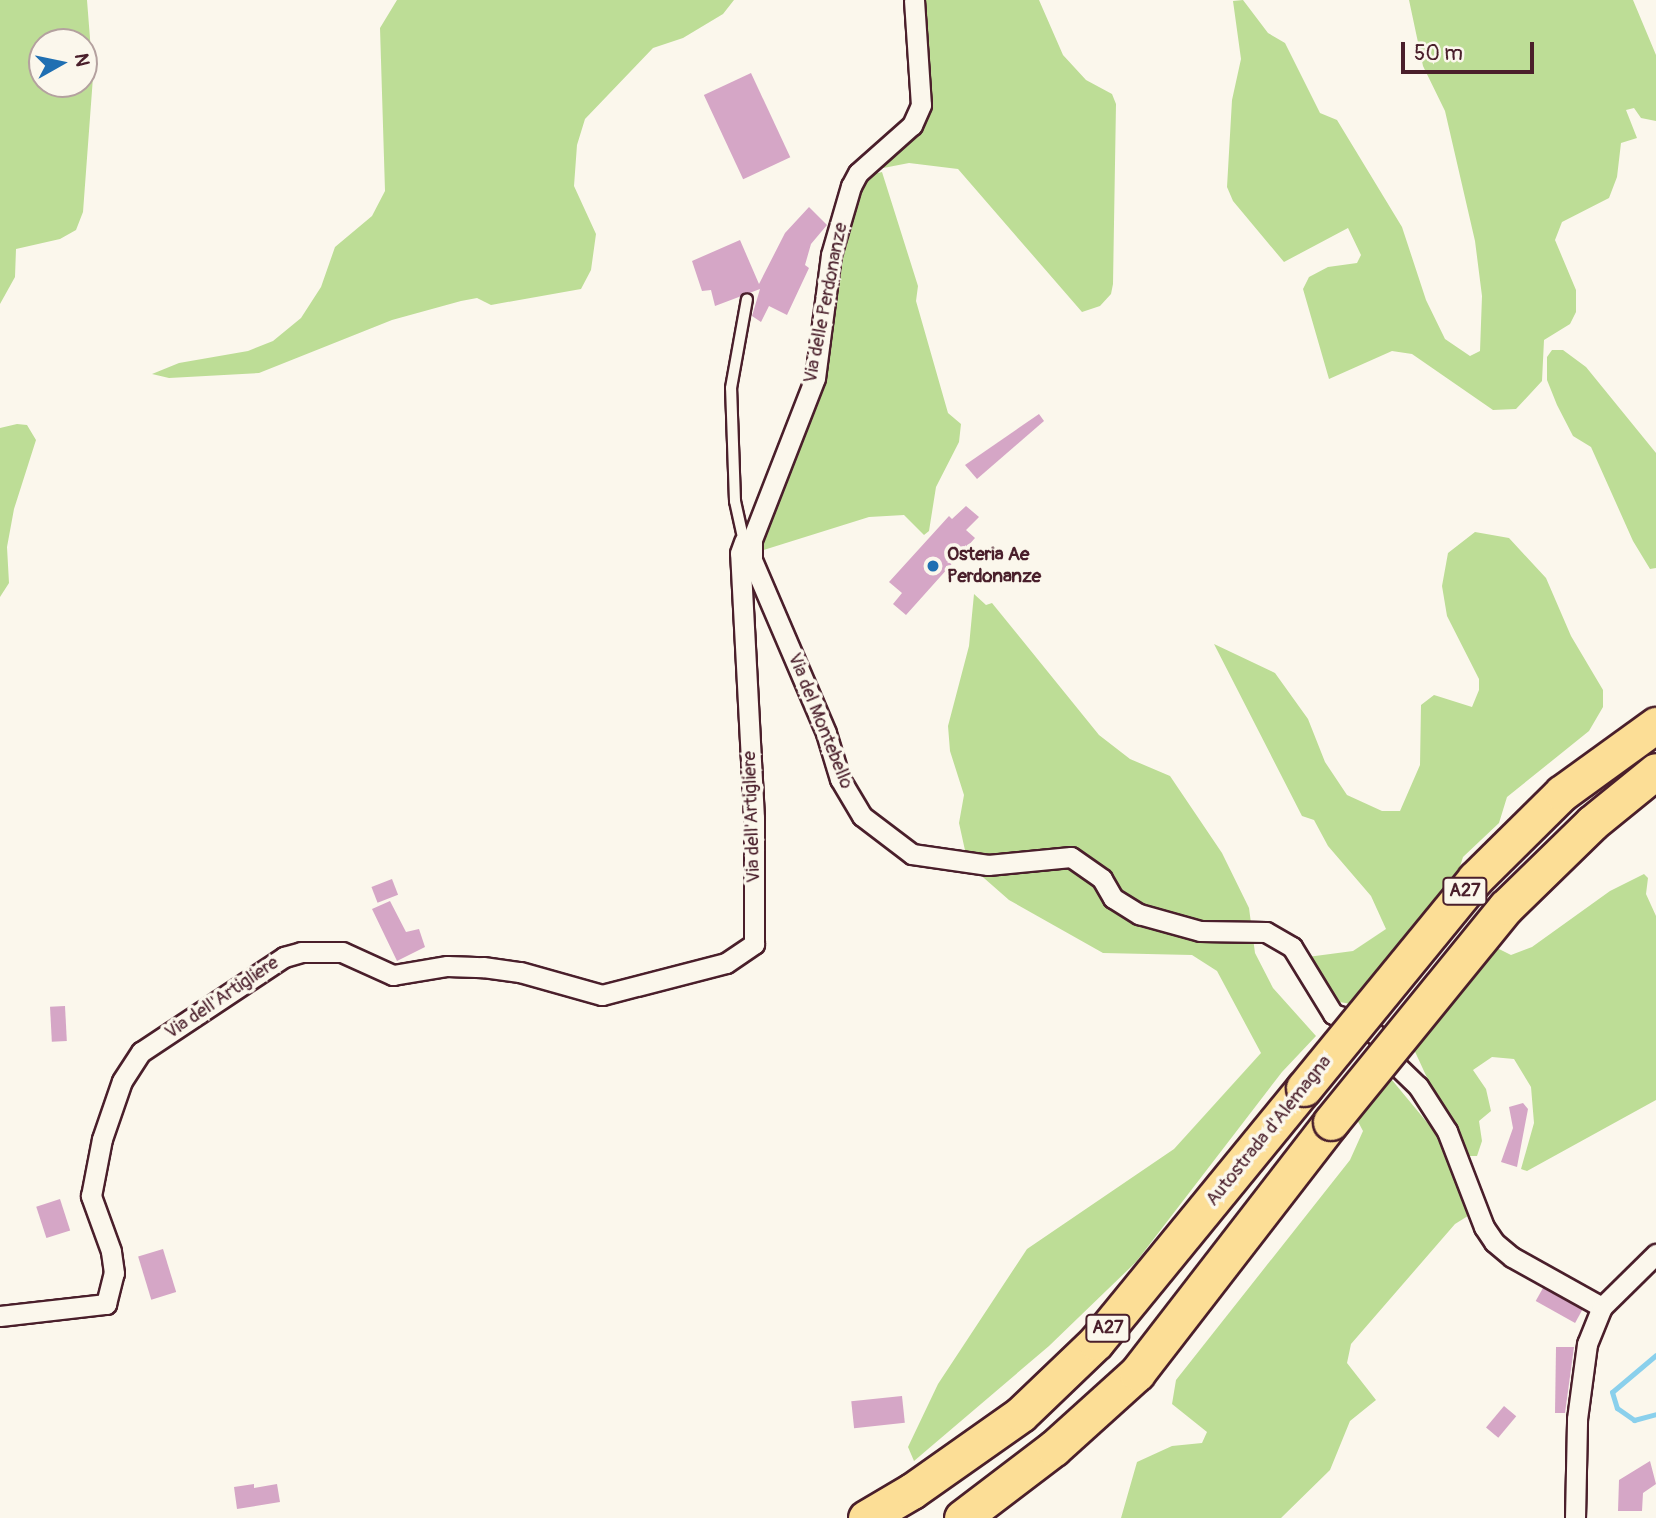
<!DOCTYPE html>
<html>
<head>
<meta charset="utf-8">
<style>
  body { margin:0 }
  #map { position:relative; width:1656px; height:1518px; overflow:hidden; background:#fbf7ec; font-family:Pangolin,sans-serif }
  div>[style] { position:absolute }
  .green>* { inset:0; background:#bddd96 }
  .stream>* { height:5px; margin:-2.5px; padding:0 2.5px; transform-origin:2.5px; border-radius:2.5px; background:#8ad0ec }
  .building>* { inset:0; background:#d5a6c6; transform-origin:0 0 }
  .roads { filter:drop-shadow(2px 0 #4a1f2b) drop-shadow(-2px 0 #4a1f2b) drop-shadow(0 2px #4a1f2b) drop-shadow(0 -2px #4a1f2b) }
  .service>* { height:10px; margin:-5px; padding:0 5px; transform-origin:5px; border-radius:5px; background:#fbf7ec }
  .minor>* { height:19px; margin:-9.5px; padding:0 9.5px; transform-origin:9.5px; border-radius:9.5px; background:#fbf7ec }
  .motorway>* { height:35px; margin:-17.5px; padding:0 17.5px; transform-origin:17.5px; border-radius:17.5px; background:#fcde96 }
  .bridges { filter:drop-shadow(2px 0 #4a1f2b) drop-shadow(-2px 0 #4a1f2b) drop-shadow(0 2px #4a1f2b) drop-shadow(0 -2px #4a1f2b) }
  .motorway-bridge>* { height:35px; margin:-17.5px; padding:0 17.5px; transform-origin:17.5px; border-radius:17.5px; background:#fcde96 }
  .dots>* { width:19px; height:19px; translate:-50% -50%; box-sizing:border-box; border:4px solid #fbf7ec; border-radius:50% }
  span { translate:-50% -50%; white-space:nowrap; text-align:center; line-height:1.15; -webkit-text-stroke:7px #fbf7ec; paint-order:stroke }
  .shield-label span { padding:2px 5px; background:#fbf7ec; border:2px solid; border-radius:5px; -webkit-text-stroke-width:0 }
  .shield-label { font-size:18px; color:#4a1f2b; font-weight:700 }
  .street-label { font-size:19px; color:#4a1f2b }
  .poi-label { font-size:19px; color:#4a1f2b; font-weight:700 }
  .left { translate:0 -50%; text-align:left }
  .north { position:absolute; left:28px; top:28px; width:70px; height:70px; box-sizing:border-box; background:#fbf7ec; border:2px solid #b4a19f; border-radius:50%; rotate:81deg; font-size:19px; font-weight:700; line-height:28px; text-align:center; color:#4a1f2b }
  .north::after { content:''; display:block; margin:auto; width:24px; height:32px; background:#1f6fb2; clip-path:polygon(50% 0,100% 100%,50% 72%,0 100%) }
  .scale { position:absolute; left:1401px; top:42px; width:133px; height:32px; box-sizing:border-box; border:4px solid #4a1f2b; border-top:0; padding-left:9px; font-size:21px; line-height:24px; white-space:nowrap; color:#4a1f2b; -webkit-text-stroke:5px #fbf7ec; paint-order:stroke }
</style>
</head>
<body>
<div id="map">
  <div class="green">
    <i style="clip-path:polygon(evenodd,0 0,87px 0,93px 77px,83px 212px,76px 230px,60px 239px,16px 249px,15px 277px,0 304px,0 0,42px 42px,84px 42px,84px 84px,42px 84px,42px 42px)"></i>
    <i style="clip-path:polygon(397px 0,734px 0,723px 14px,683px 38px,653px 48px,585px 119px,577px 145px,574px 186px,596px 234px,591px 270px,581px 289px,491px 305px,477px 298px,461px 301px,392px 320px,259px 373px,169px 378px,152px 374px,179px 363px,248px 351px,273px 341px,301px 318px,321px 287px,335px 247px,372px 216px,385px 191px,380px 28px)"></i>
    <i style="clip-path:polygon(917px 0,1039px 0,1063px 55px,1086px 80px,1112px 94px,1116px 104px,1113px 284px,1111px 294px,1100px 306px,1082px 312px,958px 169px,909px 163px,873px 170px,928px 99px,929px 58px)"></i>
    <i style="clip-path:polygon(1243px 0,1268px 33px,1285px 43px,1320px 113px,1337px 120px,1402px 227px,1426px 300px,1445px 339px,1470px 356px,1480px 351px,1482px 296px,1475px 241px,1445px 111px,1423px 66px,1409px 0,1633px 0,1656px 55px,1656px 121px,1641px 118px,1634px 108px,1626px 110px,1637px 138px,1621px 143px,1617px 177px,1609px 198px,1562px 222px,1555px 240px,1576px 290px,1576px 312px,1570px 324px,1544px 340px,1542px 381px,1516px 409px,1493px 410px,1412px 354px,1392px 351px,1329px 379px,1303px 289px,1309px 277px,1328px 267px,1357px 263px,1361px 255px,1348px 228px,1284px 262px,1233px 201px,1227px 187px,1232px 100px,1241px 59px,1233px 1px)"></i>
    <i style="clip-path:polygon(882px 172px,918px 286px,916px 301px,948px 413px,961px 424px,959px 442px,936px 487px,929px 531px,924px 535px,904px 515px,869px 517px,760px 551px,759px 534px,790px 446px,861px 177px)"></i>
    <i style="clip-path:polygon(1552px 350px,1563px 350px,1586px 367px,1656px 453px,1656px 568px,1650px 569px,1633px 541px,1591px 447px,1573px 436px,1557px 405px,1547px 380px,1547px 357px)"></i>
    <i style="clip-path:polygon(17px 424px,27px 425px,36px 440px,14px 509px,7px 547px,9px 583px,0 597px,0 428px)"></i>
    <i style="clip-path:polygon(1475px 532px,1509px 538px,1546px 578px,1571px 636px,1603px 690px,1603px 707px,1589px 731px,1507px 797px,1499px 823px,1463px 857px,1457px 876px,1351px 1004px,1334px 1001px,1300px 958px,1353px 951px,1386px 929px,1371px 896px,1328px 846px,1314px 820px,1302px 816px,1214px 644px,1275px 673px,1308px 719px,1325px 762px,1347px 795px,1382px 811px,1400px 811px,1420px 765px,1421px 705px,1434px 695px,1472px 707px,1479px 690px,1479px 679px,1447px 616px,1442px 586px,1448px 553px)"></i>
    <i style="clip-path:polygon(974px 594px,986px 605px,992px 603px,1099px 735px,1130px 759px,1170px 776px,1222px 853px,1249px 908px,1255px 953px,1273px 988px,1316px 1036px,1282px 1072px,1136px 1262px,1049px 1346px,914px 1461px,908px 1447px,938px 1384px,1027px 1249px,1174px 1149px,1261px 1053px,1217px 971px,1192px 955px,1103px 953px,1009px 900px,968px 864px,959px 823px,964px 795px,950px 751px,948px 726px,969px 646px)"></i>
    <i style="clip-path:polygon(1644px 874px,1648px 878px,1646px 894px,1656px 916px,1656px 1100px,1527px 1171px,1521px 1169px,1534px 1123px,1531px 1087px,1514px 1059px,1492px 1057px,1473px 1070px,1486px 1089px,1491px 1111px,1479px 1121px,1482px 1141px,1477px 1156px,1469px 1156px,1454px 1120px,1429px 1082px,1411px 1043px,1491px 945px,1511px 955px,1532px 947px,1610px 891px)"></i>
    <i style="clip-path:polygon(1387px 1074px,1435px 1132px,1471px 1214px,1455px 1224px,1351px 1344px,1347px 1363px,1376px 1400px,1350px 1421px,1330px 1470px,1281px 1518px,1121px 1518px,1137px 1462px,1172px 1446px,1202px 1443px,1207px 1432px,1172px 1404px,1176px 1380px,1350px 1160px,1363px 1131px,1355px 1116px)"></i>
  </div>
  <div class="stream">
    <i style="left:1656px;top:1355px;width:57px;rotate:139.9deg"></i>
    <i style="left:1612px;top:1392px;width:17px;rotate:73deg"></i>
    <i style="left:1617px;top:1408px;width:21px;rotate:35deg"></i>
    <i style="left:1634px;top:1420px;width:23px;rotate:-15deg"></i>
  </div>
  <div class="building">
    <i style="left:751px;top:73px;width:93px;height:52px;rotate:65deg"></i>
    <i style="clip-path:polygon(809px 207px,827px 225px,811px 244px,805px 265px,809px 268px,787px 315px,769px 306px,761px 322px,752px 316px,760px 289px,715px 306px,711px 290px,702px 291px,692px 261px,740px 240px,759px 284px,785px 233px)"></i>
    <i style="clip-path:polygon(1039px 414px,1044px 421px,977px 479px,965px 465px)"></i>
    <i style="clip-path:polygon(966px 506px,979px 517px,966px 530px,975px 538px,906px 615px,893px 604px,902px 593px,889px 582px,949px 516px,952px 519px)"></i>
    <i style="left:392px;top:879px;width:17px;height:22px;rotate:69deg"></i>
    <i style="clip-path:polygon(390px 901px,406px 932px,419px 929px,425px 947px,397px 961px,372px 909px)"></i>
    <i style="left:65px;top:1006px;width:35px;height:15px;rotate:87deg"></i>
    <i style="clip-path:polygon(1523px 1103px,1528px 1109px,1517px 1167px,1501px 1162px,1513px 1128px,1509px 1107px)"></i>
    <i style="left:60px;top:1199px;width:33px;height:25px;rotate:72deg"></i>
    <i style="left:163px;top:1249px;width:45px;height:26px;rotate:73deg"></i>
    <i style="left:1543px;top:1288px;width:45px;height:15px;rotate:29deg"></i>
    <i style="clip-path:polygon(1556px 1347px,1574px 1347px,1565px 1413px,1555px 1413px)"></i>
    <i style="left:902px;top:1396px;width:27px;height:51px;rotate:84deg"></i>
    <i style="left:1504px;top:1406px;width:16px;height:28px;rotate:40deg"></i>
    <i style="clip-path:polygon(1650px 1461px,1656px 1484px,1643px 1493px,1642px 1511px,1618px 1511px,1619px 1480px)"></i>
    <i style="clip-path:polygon(254px 1484px,254px 1488px,277px 1484px,280px 1502px,237px 1509px,234px 1487px)"></i>
  </div>
  <div class="roads">
    <div class="service">
      <i style="left:744px;top:542px;width:42px;rotate:-102.4deg"></i>
      <i style="left:735px;top:501px;width:113px;rotate:-92deg"></i>
      <i style="left:731px;top:388px;width:90px;rotate:-79.8deg"></i>
    </div>
    <div class="minor">
      <i style="left:914px;top:0;width:105px;rotate:86.2deg"></i>
      <i style="left:921px;top:105px;width:22px;rotate:114deg"></i>
      <i style="left:912px;top:125px;width:72px;rotate:138.4deg"></i>
      <i style="left:858px;top:173px;width:15px;rotate:118deg"></i>
      <i style="left:851px;top:186px;width:72px;rotate:106.2deg"></i>
      <i style="left:831px;top:255px;width:124px;rotate:97.4deg"></i>
      <i style="left:815px;top:378px;width:174px;rotate:111.3deg"></i>
      <i style="left:752px;top:540px;width:20px;rotate:90deg"></i>
      <i style="left:752px;top:560px;width:188px;rotate:66.8deg"></i>
      <i style="left:826px;top:733px;width:48px;rotate:73.1deg"></i>
      <i style="left:840px;top:779px;width:43px;rotate:59.3deg"></i>
      <i style="left:862px;top:816px;width:63px;rotate:37.2deg"></i>
      <i style="left:912px;top:854px;width:77px;rotate:8.2deg"></i>
      <i style="left:988px;top:865px;width:83px;rotate:-5.5deg"></i>
      <i style="left:1071px;top:857px;width:38px;rotate:35deg"></i>
      <i style="left:1102px;top:879px;width:22px;rotate:60deg"></i>
      <i style="left:1113px;top:898px;width:31px;rotate:32deg"></i>
      <i style="left:1139px;top:914px;width:63px;rotate:15.6deg"></i>
      <i style="left:1200px;top:931px;width:66px;rotate:0.9deg"></i>
      <i style="left:1266px;top:932px;width:30px;rotate:30deg"></i>
      <i style="left:1292px;top:947px;width:79px;rotate:58.5deg"></i>
      <i style="left:1333px;top:1014px;width:28px;rotate:17deg"></i>
      <i style="left:1360px;top:1022px;width:36px;rotate:39deg"></i>
      <i style="left:1388px;top:1045px;width:20px;rotate:70deg"></i>
      <i style="left:1395px;top:1064px;width:32px;rotate:44deg"></i>
      <i style="left:1418px;top:1086px;width:54px;rotate:57.2deg"></i>
      <i style="left:1447px;top:1131px;width:103px;rotate:68.9deg"></i>
      <i style="left:1484px;top:1227px;width:18px;rotate:56deg"></i>
      <i style="left:1494px;top:1242px;width:23px;rotate:40deg"></i>
      <i style="left:1512px;top:1257px;width:103px;rotate:29.1deg"></i>
      <i style="left:0;top:1316px;width:107px;rotate:-6.5deg"></i>
      <i style="left:106px;top:1304px;width:32px;rotate:-76deg"></i>
      <i style="left:114px;top:1273px;width:22px;rotate:-98deg"></i>
      <i style="left:111px;top:1251px;width:59px;rotate:-110deg"></i>
      <i style="left:91px;top:1196px;width:58px;rotate:-79.1deg"></i>
      <i style="left:102px;top:1139px;width:61px;rotate:-71deg"></i>
      <i style="left:122px;top:1081px;width:35px;rotate:-57deg"></i>
      <i style="left:141px;top:1052px;width:172px;rotate:-33.6deg"></i>
      <i style="left:284px;top:957px;width:18px;rotate:-16deg"></i>
      <i style="left:301px;top:952px;width:41px"></i>
      <i style="left:342px;top:952px;width:56px;rotate:24.3deg"></i>
      <i style="left:393px;top:975px;width:55px;rotate:-9.5deg"></i>
      <i style="left:447px;top:966px;width:36px;rotate:2deg"></i>
      <i style="left:483px;top:967px;width:37px;rotate:8deg"></i>
      <i style="left:520px;top:972px;width:85px;rotate:15.7deg"></i>
      <i style="left:602px;top:995px;width:128px;rotate:-14.5deg"></i>
      <i style="left:726px;top:963px;width:34px;rotate:-34deg"></i>
      <i style="left:754px;top:944px;width:126px;rotate:-90deg"></i>
      <i style="left:754px;top:818px;width:265px;rotate:-93deg"></i>
      <i style="left:740px;top:553px;width:12px;rotate:-70deg"></i>
      <i style="left:1575px;top:1518px;width:99px;rotate:-88.8deg"></i>
      <i style="left:1577px;top:1419px;width:76px;rotate:-82.4deg"></i>
      <i style="left:1587px;top:1344px;width:40px;rotate:-68deg"></i>
      <i style="left:1602px;top:1307px;width:76px;rotate:-44.5deg"></i>
    </div>
    <div class="motorway">
      <i style="left:866px;top:1518px;width:53px;rotate:-30.4deg"></i>
      <i style="left:912px;top:1491px;width:133px;rotate:-35.2deg"></i>
      <i style="left:1021px;top:1414px;width:104px;rotate:-43.8deg"></i>
      <i style="left:1096px;top:1342px;width:328px;rotate:-50.7deg"></i>
      <i style="left:962px;top:1518px;width:116px;rotate:-37.3deg"></i>
      <i style="left:1054px;top:1448px;width:112px;rotate:-42.1deg"></i>
      <i style="left:1137px;top:1373px;width:317px;rotate:-52.3deg"></i>
    </div>
  </div>
  <div class="bridges">
    <div class="motorway-bridge">
      <i style="left:1304px;top:1088px;width:270px;rotate:-50.7deg"></i>
      <i style="left:1475px;top:879px;width:122px;rotate:-44.7deg"></i>
      <i style="left:1562px;top:793px;width:116px;rotate:-35.9deg"></i>
      <i style="left:1331px;top:1122px;width:277px;rotate:-50.9deg"></i>
      <i style="left:1506px;top:907px;width:120px;rotate:-44.3deg"></i>
      <i style="left:1592px;top:823px;width:82px;rotate:-39.1deg"></i>
    </div>
  </div>
  <div class="dots">
    <i style="left:933px;top:566px;background:#1f6fb2"></i>
  </div>
  <div class="shield-label">
    <span style="left:1465px;top:891px">A27</span>
    <span style="left:1108px;top:1328px">A27</span>
  </div>
  <div class="street-label">
    <span style="left:826px;top:303px;rotate:-79deg">Via delle Perdonanze</span>
    <span style="left:820px;top:721px;rotate:68deg">Via del Montebello</span>
    <span style="left:752px;top:817px;rotate:-92deg">Via dell'Artigliere</span>
    <span style="left:222px;top:998px;rotate:-34deg">Via dell'Artigliere</span>
    <span style="left:1269px;top:1131px;rotate:-51deg">Autostrada d'Alemagna</span>
  </div>
  <div class="poi-label">
    <span class="left" style="left:947px;top:566px">Osteria Ae<br>Perdonanze</span>
  </div>
  <div class="north">N</div>
  <div class="scale">50 m</div>
</div>
</body>
</html>
